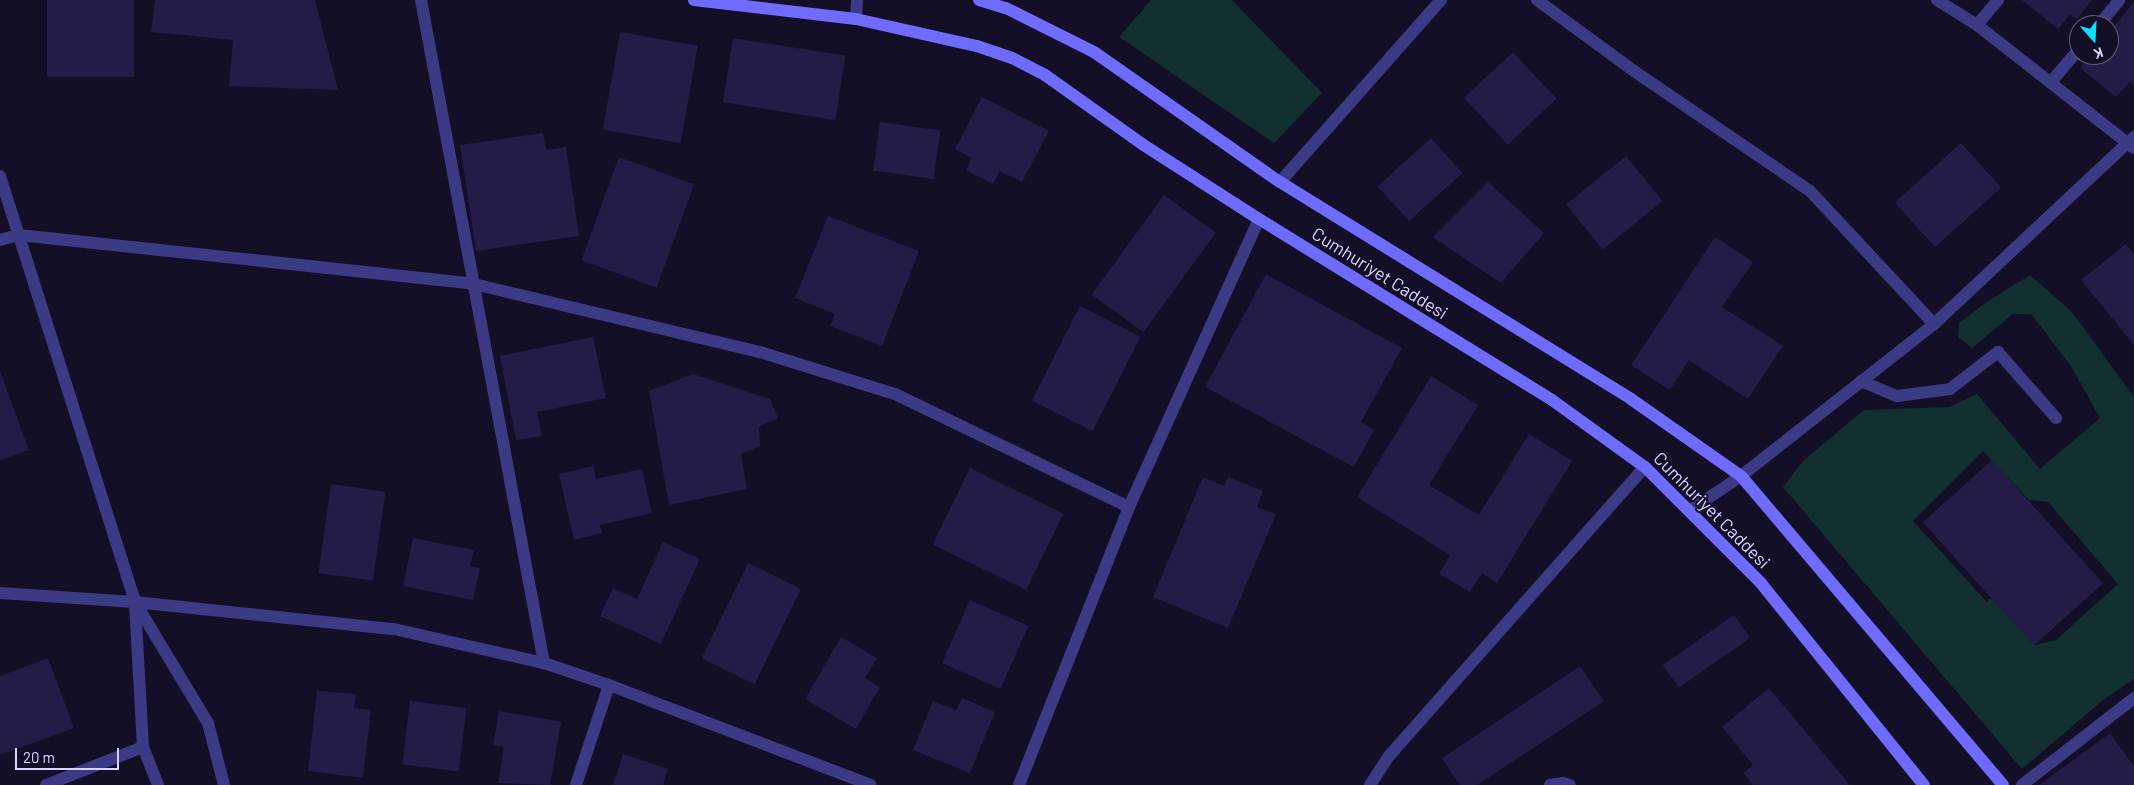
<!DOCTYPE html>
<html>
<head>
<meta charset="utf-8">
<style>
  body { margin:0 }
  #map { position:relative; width:2134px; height:785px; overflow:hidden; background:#130f26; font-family:Barlow,sans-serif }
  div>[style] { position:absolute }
  .green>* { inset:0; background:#12302f }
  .building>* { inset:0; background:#241b47; transform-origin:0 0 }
  .lane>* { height:12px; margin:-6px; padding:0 6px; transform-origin:6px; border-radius:6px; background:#3d3a85 }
  .street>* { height:12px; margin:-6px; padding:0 6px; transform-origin:6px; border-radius:6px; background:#3d3a85 }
  .secondary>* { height:12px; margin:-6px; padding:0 6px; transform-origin:6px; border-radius:6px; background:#6f6bff }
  span { translate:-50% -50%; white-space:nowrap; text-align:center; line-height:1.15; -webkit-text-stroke:4px #130f26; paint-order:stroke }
  .street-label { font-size:18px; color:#d9d4ff }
  .north { position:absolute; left:2069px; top:15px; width:50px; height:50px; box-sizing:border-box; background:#130f26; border:1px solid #625e7d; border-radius:50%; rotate:161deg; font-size:14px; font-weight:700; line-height:20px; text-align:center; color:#d9d4ff }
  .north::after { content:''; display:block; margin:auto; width:18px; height:22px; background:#00e5ff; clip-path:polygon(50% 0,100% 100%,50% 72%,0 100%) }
  .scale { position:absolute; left:15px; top:748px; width:104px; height:22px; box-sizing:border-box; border:2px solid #d9d4ff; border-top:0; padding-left:6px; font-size:15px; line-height:18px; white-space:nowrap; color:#d9d4ff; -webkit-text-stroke:4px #130f26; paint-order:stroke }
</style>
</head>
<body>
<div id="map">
  <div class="green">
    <i style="clip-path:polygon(1151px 0,1232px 0,1322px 93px,1274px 143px,1119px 37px)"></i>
    <i style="clip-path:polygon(evenodd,2030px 275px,2072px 312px,2134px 397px,2134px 679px,2102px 701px,2022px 769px,1783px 487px,1804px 460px,1864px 410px,1949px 407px,1977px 394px,2040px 469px,2100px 418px,2071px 366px,2031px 314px,2013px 314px,1972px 348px,1958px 337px,1959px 323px,1988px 301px,2030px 275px,1983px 451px,2029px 500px,2048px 502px,2118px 584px,2056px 640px,2035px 645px,1992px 597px,1987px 602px,1913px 521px,1983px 451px)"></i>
  </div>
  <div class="building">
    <i style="left:47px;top:0;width:87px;height:77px"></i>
    <i style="clip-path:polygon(155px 0,315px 0,338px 90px,229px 86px,233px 40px,151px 32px)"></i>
    <i style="clip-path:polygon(2022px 0,2092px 0,2077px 19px,2070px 14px,2058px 29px)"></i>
    <i style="clip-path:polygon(2134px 2px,2134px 86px,2130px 82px,2116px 97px,2080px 68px,2091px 55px,2109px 55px,2109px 33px)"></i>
    <i style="left:620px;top:32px;width:79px;height:99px;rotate:10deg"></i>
    <i style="left:733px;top:38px;width:114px;height:65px;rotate:9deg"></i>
    <i style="left:1513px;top:52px;width:64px;height:67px;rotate:47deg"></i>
    <i style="clip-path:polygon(982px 97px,1049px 131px,1022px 182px,1000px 171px,993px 184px,966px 170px,972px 158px,955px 149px)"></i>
    <i style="left:880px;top:122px;width:61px;height:49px;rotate:8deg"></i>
    <i style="clip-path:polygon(543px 133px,546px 150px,566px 147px,579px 236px,476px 251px,460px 145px)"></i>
    <i style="left:1431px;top:138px;width:47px;height:72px;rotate:48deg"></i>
    <i style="left:1961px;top:143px;width:60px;height:89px;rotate:48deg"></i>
    <i style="left:1626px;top:156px;width:58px;height:77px;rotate:51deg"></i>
    <i style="left:619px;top:157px;width:80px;height:110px;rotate:20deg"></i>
    <i style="clip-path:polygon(1488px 182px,1544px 233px,1501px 283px,1433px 237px)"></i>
    <i style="left:1164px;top:195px;width:64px;height:123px;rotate:36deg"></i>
    <i style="clip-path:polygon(828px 216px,919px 251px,882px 346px,830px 326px,835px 314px,795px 298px)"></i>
    <i style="clip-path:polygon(1715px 237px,1753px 262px,1722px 307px,1783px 346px,1748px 399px,1689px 360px,1670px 390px,1631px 365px)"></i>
    <i style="clip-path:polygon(2126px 244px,2134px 254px,2134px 345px,2081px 280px)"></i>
    <i style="clip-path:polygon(1266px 274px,1402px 348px,1361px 422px,1374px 430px,1354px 467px,1205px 387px)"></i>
    <i style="left:1080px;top:306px;width:68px;height:106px;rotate:27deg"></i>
    <i style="clip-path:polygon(593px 337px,606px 398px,537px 412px,542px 436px,516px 440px,500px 356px)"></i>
    <i style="clip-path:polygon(0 371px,29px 450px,0 460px)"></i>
    <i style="clip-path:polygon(693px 374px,770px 399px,778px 418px,759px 427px,760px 446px,741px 454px,747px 489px,669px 505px,649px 391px)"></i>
    <i style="clip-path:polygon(1431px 376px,1478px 405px,1429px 485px,1479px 515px,1529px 434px,1572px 461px,1497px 583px,1482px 573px,1470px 592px,1439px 574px,1450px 555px,1357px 497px)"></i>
    <i style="left:1992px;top:460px;width:166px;height:93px;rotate:48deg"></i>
    <i style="clip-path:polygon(593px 466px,596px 479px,642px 469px,652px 513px,600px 525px,602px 533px,574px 540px,559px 474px)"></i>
    <i style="left:970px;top:468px;width:104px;height:85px;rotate:26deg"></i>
    <i style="clip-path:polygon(1203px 477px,1224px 486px,1228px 477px,1263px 491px,1257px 507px,1276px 514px,1228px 628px,1153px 597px)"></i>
    <i style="left:331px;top:484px;width:55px;height:90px;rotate:8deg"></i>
    <i style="clip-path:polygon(413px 538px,474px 550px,470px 566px,480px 568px,473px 600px,403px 586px)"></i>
    <i style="clip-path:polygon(663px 542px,700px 559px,661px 644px,600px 616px,613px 588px,637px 599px)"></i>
    <i style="left:748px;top:563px;width:59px;height:106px;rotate:26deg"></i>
    <i style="left:970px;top:600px;width:64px;height:69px;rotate:24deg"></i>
    <i style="left:1734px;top:615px;width:28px;height:87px;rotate:55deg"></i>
    <i style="clip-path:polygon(841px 637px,877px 658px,865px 678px,880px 687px,856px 729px,805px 699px)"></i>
    <i style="clip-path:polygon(48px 658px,74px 728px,0 755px,0 676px)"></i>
    <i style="clip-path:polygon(1580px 666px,1604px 701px,1477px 785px,1460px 785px,1442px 758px)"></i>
    <i style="clip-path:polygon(1769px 688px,1850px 785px,1753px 785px,1743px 773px,1753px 765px,1722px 727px)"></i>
    <i style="clip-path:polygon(317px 691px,356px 694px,354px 708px,371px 710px,363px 778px,308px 771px)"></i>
    <i style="clip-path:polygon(962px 698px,995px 712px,970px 773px,913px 750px,933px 701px,956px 710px)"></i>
    <i style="left:410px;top:701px;width:57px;height:64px;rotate:7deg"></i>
    <i style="clip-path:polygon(499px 711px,561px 722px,550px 785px,498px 783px,504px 747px,493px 745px)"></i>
    <i style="clip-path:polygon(2110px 733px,2134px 766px,2134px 785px,2039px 785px)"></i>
    <i style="clip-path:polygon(623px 754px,668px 769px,663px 785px,613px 785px)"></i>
  </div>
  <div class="lane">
    <i style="left:1861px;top:381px;width:39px;rotate:23deg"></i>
    <i style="left:1897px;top:396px;width:53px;rotate:-7.5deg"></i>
    <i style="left:1950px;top:389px;width:61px;rotate:-37.6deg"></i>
    <i style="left:1998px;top:352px;width:88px;rotate:48.7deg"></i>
  </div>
  <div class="street">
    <i style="left:421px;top:0;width:674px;rotate:79.49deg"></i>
    <i style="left:1537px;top:0;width:120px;rotate:36.2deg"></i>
    <i style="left:1634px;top:71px;width:213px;rotate:34.3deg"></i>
    <i style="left:1810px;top:191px;width:182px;rotate:47deg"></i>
    <i style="left:1937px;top:0;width:47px;rotate:32deg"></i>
    <i style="left:1977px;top:25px;width:199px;rotate:38.1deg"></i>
    <i style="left:856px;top:19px;width:19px;rotate:-87deg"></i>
    <i style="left:1977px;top:25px;width:33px;rotate:-50deg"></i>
    <i style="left:2099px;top:25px;width:32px;rotate:-51deg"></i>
    <i style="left:2051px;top:82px;width:43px;rotate:-49.7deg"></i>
    <i style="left:0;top:176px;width:447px;rotate:72.4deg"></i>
    <i style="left:1280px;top:182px;width:243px;rotate:-48.5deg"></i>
    <i style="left:0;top:240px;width:20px;rotate:-15deg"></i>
    <i style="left:19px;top:235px;width:458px;rotate:6.1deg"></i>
    <i style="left:474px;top:284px;width:294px;rotate:13.4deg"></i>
    <i style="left:760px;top:352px;width:141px;rotate:17.3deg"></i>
    <i style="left:895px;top:394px;width:260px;rotate:25.8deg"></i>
    <i style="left:1689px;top:511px;width:63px;rotate:-33.9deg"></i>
    <i style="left:1741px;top:476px;width:246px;rotate:-38.2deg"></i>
    <i style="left:1934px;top:324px;width:274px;rotate:-43.1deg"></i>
    <i style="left:0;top:593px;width:135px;rotate:3.8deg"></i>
    <i style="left:135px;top:602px;width:260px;rotate:6deg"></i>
    <i style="left:394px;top:629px;width:154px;rotate:12.8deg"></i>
    <i style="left:544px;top:663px;width:69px;rotate:18.7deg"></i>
    <i style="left:609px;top:685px;width:280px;rotate:20.9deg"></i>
    <i style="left:46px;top:785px;width:104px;rotate:-21.4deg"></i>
    <i style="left:158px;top:785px;width:41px;rotate:-111.5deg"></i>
    <i style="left:143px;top:747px;width:145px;rotate:-93.2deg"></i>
    <i style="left:135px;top:602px;width:141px;rotate:58.9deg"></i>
    <i style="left:208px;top:723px;width:64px;rotate:75.5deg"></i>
    <i style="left:576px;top:785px;width:105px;rotate:-71.7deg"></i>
    <i style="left:1019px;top:785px;width:299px;rotate:-68.4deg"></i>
    <i style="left:1129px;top:507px;width:316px;rotate:-65.7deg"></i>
    <i style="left:1370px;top:785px;width:35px;rotate:-57deg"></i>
    <i style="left:1389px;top:756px;width:386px;rotate:-48.5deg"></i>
    <i style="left:1550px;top:785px;width:13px;rotate:-9deg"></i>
    <i style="left:1563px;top:783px;width:7px;rotate:16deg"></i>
    <i style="left:2022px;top:785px;width:142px;rotate:-37.8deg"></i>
  </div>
  <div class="secondary">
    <i style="left:694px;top:0;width:163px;rotate:6.7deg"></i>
    <i style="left:856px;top:19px;width:124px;rotate:12.6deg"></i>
    <i style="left:977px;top:46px;width:37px;rotate:19deg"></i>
    <i style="left:1012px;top:58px;width:37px;rotate:27deg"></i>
    <i style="left:1045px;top:75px;width:119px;rotate:35.4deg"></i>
    <i style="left:1142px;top:144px;width:139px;rotate:32.7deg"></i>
    <i style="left:1259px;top:219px;width:344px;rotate:31.7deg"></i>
    <i style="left:1552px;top:400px;width:115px;rotate:35.8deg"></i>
    <i style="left:1645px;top:467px;width:163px;rotate:45deg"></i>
    <i style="left:1760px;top:582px;width:261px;rotate:51.1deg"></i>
    <i style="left:979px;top:0;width:28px;rotate:17deg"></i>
    <i style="left:1006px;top:8px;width:98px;rotate:26.6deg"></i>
    <i style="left:1094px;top:52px;width:227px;rotate:35deg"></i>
    <i style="left:1280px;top:182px;width:413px;rotate:31.7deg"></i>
    <i style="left:1631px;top:399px;width:134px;rotate:35deg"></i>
    <i style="left:1741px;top:476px;width:405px;rotate:49.7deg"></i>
  </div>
  <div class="street-label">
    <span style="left:1380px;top:273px;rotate:32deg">Cumhuriyet Caddesi</span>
    <span style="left:1712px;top:510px;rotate:45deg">Cumhuriyet Caddesi</span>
  </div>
  <div class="north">K</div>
  <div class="scale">20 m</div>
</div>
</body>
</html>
